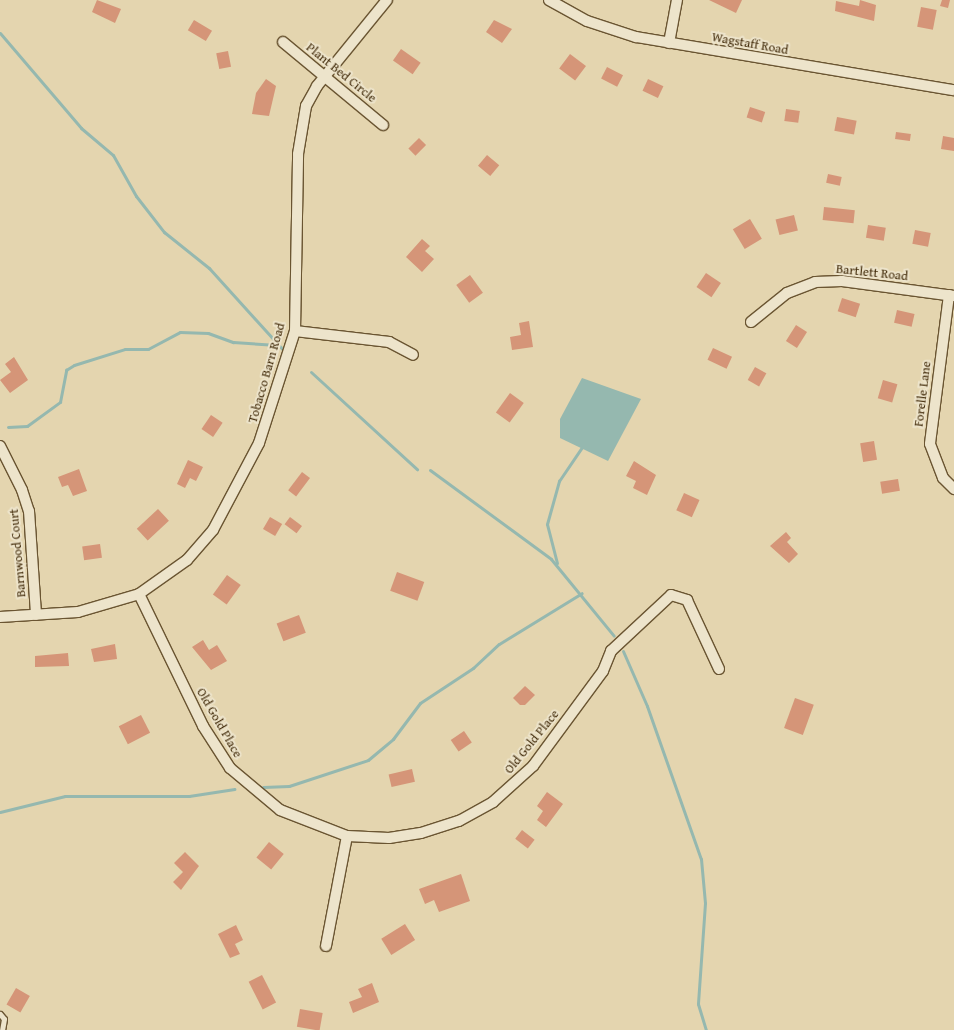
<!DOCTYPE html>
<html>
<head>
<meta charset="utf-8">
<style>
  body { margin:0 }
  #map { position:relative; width:954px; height:1030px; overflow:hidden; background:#e4d5af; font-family:"Gentium Book Plus",serif }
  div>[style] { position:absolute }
  .water>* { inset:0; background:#95b8af }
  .stream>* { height:3px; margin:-1.5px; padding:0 1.5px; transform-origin:1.5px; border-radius:1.5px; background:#95b8af }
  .building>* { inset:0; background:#d59578; transform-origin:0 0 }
  .roads { filter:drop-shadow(1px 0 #6a5532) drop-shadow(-1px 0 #6a5532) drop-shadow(0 1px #6a5532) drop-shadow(0 -1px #6a5532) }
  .service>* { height:5px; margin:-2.5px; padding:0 2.5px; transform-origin:2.5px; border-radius:2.5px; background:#ede4cb }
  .minor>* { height:10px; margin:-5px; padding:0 5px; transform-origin:5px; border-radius:5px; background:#ede4cb }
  span { translate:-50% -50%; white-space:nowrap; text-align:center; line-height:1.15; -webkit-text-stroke:4px #ede4cb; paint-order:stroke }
  .street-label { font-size:13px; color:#412a09 }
</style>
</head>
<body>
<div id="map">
  <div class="water">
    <i style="clip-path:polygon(582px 378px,641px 399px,608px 461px,560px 438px,560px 419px)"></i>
  </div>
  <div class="stream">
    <i style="left:0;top:33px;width:125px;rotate:49.5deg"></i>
    <i style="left:81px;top:128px;width:42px;rotate:40.2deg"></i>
    <i style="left:113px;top:155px;width:47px;rotate:60.7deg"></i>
    <i style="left:136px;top:196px;width:46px;rotate:52.1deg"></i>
    <i style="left:164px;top:232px;width:58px;rotate:38.7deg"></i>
    <i style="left:209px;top:268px;width:110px;rotate:47.9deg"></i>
    <i style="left:311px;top:372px;width:144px;rotate:42.5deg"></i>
    <i style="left:8px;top:427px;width:19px;rotate:-3deg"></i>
    <i style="left:27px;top:426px;width:41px;rotate:-36deg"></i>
    <i style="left:60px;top:402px;width:33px;rotate:-79deg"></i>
    <i style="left:66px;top:370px;width:9px;rotate:-32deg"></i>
    <i style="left:74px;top:365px;width:53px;rotate:-17.4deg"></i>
    <i style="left:125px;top:349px;width:23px"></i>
    <i style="left:148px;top:349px;width:36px;rotate:-28deg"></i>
    <i style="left:180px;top:332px;width:28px;rotate:2deg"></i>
    <i style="left:208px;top:333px;width:27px;rotate:20deg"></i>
    <i style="left:233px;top:342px;width:44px;rotate:3.9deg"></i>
    <i style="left:430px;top:470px;width:150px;rotate:36.3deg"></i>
    <i style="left:551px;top:559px;width:99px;rotate:50.7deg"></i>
    <i style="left:557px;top:563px;width:40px;rotate:-104.4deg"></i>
    <i style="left:547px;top:524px;width:45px;rotate:-74.4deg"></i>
    <i style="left:559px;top:481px;width:41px;rotate:-55.9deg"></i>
    <i style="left:623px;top:651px;width:60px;rotate:66.4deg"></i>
    <i style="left:647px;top:706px;width:162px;rotate:70.6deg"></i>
    <i style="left:701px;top:859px;width:44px;rotate:84.8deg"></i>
    <i style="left:705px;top:903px;width:101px;rotate:94deg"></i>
    <i style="left:698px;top:1004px;width:27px;rotate:73deg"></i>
    <i style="left:263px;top:787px;width:26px;rotate:-2deg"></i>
    <i style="left:289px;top:786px;width:83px;rotate:-18.2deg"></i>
    <i style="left:368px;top:760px;width:33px;rotate:-40deg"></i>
    <i style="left:393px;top:739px;width:45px;rotate:-53.1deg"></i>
    <i style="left:420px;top:703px;width:64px;rotate:-33.4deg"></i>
    <i style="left:473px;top:668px;width:35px;rotate:-43deg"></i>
    <i style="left:499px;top:644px;width:97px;rotate:-31.6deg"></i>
    <i style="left:0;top:812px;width:67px;rotate:-13.8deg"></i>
    <i style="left:65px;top:796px;width:124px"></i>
    <i style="left:189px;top:796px;width:46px;rotate:-8.8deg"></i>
  </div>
  <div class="building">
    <i style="clip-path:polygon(97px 0,121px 9px,115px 23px,92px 12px)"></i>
    <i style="clip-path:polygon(709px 0,742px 0,736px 13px)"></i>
    <i style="clip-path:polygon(860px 0,876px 5px,874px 21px,835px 11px,836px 1px,859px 6px)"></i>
    <i style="clip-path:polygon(942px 0,950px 0,948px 8px,940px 6px)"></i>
    <i style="left:921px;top:7px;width:16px;height:20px;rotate:11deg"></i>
    <i style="left:194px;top:20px;width:21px;height:12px;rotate:31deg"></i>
    <i style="clip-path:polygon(494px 20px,512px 29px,502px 43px,486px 32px)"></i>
    <i style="left:401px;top:49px;width:24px;height:14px;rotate:35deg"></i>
    <i style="left:228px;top:51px;width:16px;height:12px;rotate:79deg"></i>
    <i style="left:570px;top:54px;width:20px;height:18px;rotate:37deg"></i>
    <i style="left:607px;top:67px;width:18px;height:13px;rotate:27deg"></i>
    <i style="clip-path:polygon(266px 79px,276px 86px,269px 116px,252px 114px,256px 93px)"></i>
    <i style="left:648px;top:79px;width:17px;height:13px;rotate:25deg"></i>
    <i style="left:750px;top:107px;width:16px;height:11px;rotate:18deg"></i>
    <i style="left:786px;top:109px;width:14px;height:12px;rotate:8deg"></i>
    <i style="left:837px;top:117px;width:20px;height:14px;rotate:11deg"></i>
    <i style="left:896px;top:132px;width:15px;height:7px;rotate:8deg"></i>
    <i style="clip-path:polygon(943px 136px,954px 138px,954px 151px,941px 149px)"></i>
    <i style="left:419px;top:138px;width:10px;height:15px;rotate:45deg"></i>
    <i style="left:487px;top:155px;width:16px;height:14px;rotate:40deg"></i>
    <i style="left:828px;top:174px;width:14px;height:9px;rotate:12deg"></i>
    <i style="left:824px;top:207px;width:31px;height:13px;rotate:6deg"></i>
    <i style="left:794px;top:215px;width:16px;height:19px;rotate:76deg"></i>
    <i style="left:750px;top:219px;width:23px;height:20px;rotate:59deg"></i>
    <i style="left:868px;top:225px;width:18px;height:13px;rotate:9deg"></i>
    <i style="left:915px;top:230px;width:16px;height:14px;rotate:11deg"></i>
    <i style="clip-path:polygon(422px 239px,430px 246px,425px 251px,434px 259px,422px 272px,406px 257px)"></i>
    <i style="left:706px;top:273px;width:18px;height:17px;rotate:34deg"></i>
    <i style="left:470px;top:275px;width:22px;height:17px;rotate:54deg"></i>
    <i style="left:842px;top:298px;width:19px;height:14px;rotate:18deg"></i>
    <i style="left:897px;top:310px;width:18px;height:13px;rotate:13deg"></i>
    <i style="clip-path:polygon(529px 321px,533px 347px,512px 350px,510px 337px,521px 335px,519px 323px)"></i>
    <i style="left:796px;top:325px;width:13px;height:19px;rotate:32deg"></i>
    <i style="left:713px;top:348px;width:21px;height:13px;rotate:25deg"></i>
    <i style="clip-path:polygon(14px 357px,28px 380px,10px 393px,0 380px,11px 372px,5px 364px)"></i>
    <i style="left:755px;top:367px;width:13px;height:15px;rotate:29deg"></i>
    <i style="left:883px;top:380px;width:15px;height:19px;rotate:16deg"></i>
    <i style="left:510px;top:393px;width:17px;height:24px;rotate:36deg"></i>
    <i style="left:211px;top:415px;width:14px;height:17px;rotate:34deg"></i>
    <i style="left:874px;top:441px;width:19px;height:14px;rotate:81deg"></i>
    <i style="clip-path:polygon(188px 460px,203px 467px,196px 481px,190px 478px,185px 488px,177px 484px)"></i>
    <i style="clip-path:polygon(634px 461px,656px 475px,647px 495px,633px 488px,636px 481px,626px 476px)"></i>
    <i style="clip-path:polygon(79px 469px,87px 491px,73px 496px,68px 485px,62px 487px,58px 477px)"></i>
    <i style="left:302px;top:472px;width:10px;height:23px;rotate:37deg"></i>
    <i style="left:898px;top:479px;width:12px;height:18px;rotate:81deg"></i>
    <i style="left:684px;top:493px;width:17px;height:19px;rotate:24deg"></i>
    <i style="left:158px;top:509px;width:16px;height:29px;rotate:47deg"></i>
    <i style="left:270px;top:517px;width:14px;height:14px;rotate:30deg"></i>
    <i style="left:290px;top:517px;width:15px;height:9px;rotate:37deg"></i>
    <i style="clip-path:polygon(786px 532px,791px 538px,787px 542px,798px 554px,789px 563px,770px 546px)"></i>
    <i style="left:100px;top:544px;width:14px;height:18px;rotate:82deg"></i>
    <i style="left:397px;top:572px;width:29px;height:20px;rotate:20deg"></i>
    <i style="left:227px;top:575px;width:17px;height:24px;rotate:36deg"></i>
    <i style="left:299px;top:615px;width:19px;height:24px;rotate:69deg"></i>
    <i style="clip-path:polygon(203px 640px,209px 650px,217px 645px,227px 661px,211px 670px,192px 647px)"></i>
    <i style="clip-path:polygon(115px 644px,117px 659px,94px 662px,91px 649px)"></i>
    <i style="clip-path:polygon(68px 653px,69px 666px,35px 667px,35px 656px)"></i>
    <i style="clip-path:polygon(525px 686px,535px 695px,525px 705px,520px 705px,513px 698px)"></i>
    <i style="left:795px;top:698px;width:20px;height:32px;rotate:20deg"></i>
    <i style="left:141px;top:715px;width:20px;height:25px;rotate:63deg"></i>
    <i style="left:464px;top:731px;width:14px;height:16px;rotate:56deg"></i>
    <i style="left:412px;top:769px;width:13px;height:24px;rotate:77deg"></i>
    <i style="clip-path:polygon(547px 792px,563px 804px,546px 827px,537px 820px,543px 811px,537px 806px)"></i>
    <i style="left:522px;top:830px;width:16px;height:11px;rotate:38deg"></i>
    <i style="left:269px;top:842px;width:19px;height:20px;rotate:39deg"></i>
    <i style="clip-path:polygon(185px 852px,199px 866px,181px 890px,173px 882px,183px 872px,174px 863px)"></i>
    <i style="clip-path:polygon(461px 874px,470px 901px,439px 912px,434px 900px,425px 904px,419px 889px)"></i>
    <i style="left:405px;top:924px;width:19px;height:28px;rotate:58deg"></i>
    <i style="clip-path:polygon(236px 925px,243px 940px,235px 944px,240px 954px,230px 958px,218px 934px)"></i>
    <i style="left:262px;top:975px;width:31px;height:15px;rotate:63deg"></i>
    <i style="clip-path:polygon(372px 983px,379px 1002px,353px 1013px,349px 1002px,362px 997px,358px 989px)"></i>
    <i style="left:16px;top:988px;width:16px;height:19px;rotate:30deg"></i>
    <i style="left:300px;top:1009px;width:23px;height:18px;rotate:10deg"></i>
  </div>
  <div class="roads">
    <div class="service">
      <i style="left:0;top:1014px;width:6px;rotate:51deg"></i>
      <i style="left:4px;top:1019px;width:11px;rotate:100deg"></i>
    </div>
    <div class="minor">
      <i style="left:549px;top:0;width:43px;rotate:28.9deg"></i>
      <i style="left:587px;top:21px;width:52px;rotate:18.1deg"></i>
      <i style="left:636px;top:37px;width:322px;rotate:9.5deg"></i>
      <i style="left:283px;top:42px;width:130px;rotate:39.7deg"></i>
      <i style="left:669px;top:43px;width:44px;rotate:-79.5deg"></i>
      <i style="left:949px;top:295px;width:150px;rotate:97.3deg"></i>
      <i style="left:930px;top:444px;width:36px;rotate:69deg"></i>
      <i style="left:943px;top:478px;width:16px;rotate:45deg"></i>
      <i style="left:751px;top:322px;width:46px;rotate:-38.9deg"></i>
      <i style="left:787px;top:293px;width:30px;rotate:-21deg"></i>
      <i style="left:815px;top:282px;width:27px;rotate:-2deg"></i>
      <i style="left:842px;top:281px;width:113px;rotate:7.6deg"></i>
      <i style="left:295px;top:331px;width:95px;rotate:6.7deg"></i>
      <i style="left:389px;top:342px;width:27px;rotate:28deg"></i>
      <i style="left:0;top:446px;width:49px;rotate:63.4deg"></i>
      <i style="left:22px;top:490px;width:22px;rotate:72deg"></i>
      <i style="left:29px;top:511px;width:104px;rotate:86.1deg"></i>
      <i style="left:139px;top:594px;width:147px;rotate:64.1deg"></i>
      <i style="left:203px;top:726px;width:50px;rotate:57.3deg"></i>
      <i style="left:230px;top:768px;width:65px;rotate:40deg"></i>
      <i style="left:280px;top:810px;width:72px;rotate:21.2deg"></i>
      <i style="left:347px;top:836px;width:42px;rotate:2.7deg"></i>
      <i style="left:389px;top:838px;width:32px;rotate:-9deg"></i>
      <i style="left:421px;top:833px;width:40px;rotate:-18deg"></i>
      <i style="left:459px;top:821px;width:39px;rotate:-29deg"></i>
      <i style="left:493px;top:802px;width:54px;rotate:-42deg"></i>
      <i style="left:533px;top:766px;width:118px;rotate:-53.6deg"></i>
      <i style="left:603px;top:671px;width:22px;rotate:-68deg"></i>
      <i style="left:611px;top:651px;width:82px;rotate:-43deg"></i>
      <i style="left:671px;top:595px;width:17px;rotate:17deg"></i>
      <i style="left:687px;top:600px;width:76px;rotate:65.1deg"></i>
      <i style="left:0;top:617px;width:78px;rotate:-3.7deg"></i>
      <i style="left:78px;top:612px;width:64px;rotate:-16.4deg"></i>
      <i style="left:139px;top:594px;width:59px;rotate:-35.3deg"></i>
      <i style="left:187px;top:560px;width:40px;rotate:-49deg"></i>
      <i style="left:213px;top:530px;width:98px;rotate:-62.1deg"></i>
      <i style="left:259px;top:443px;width:118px;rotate:-72.2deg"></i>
      <i style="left:295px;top:331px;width:177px;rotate:-89deg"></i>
      <i style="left:298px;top:154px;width:49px;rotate:-80.5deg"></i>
      <i style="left:306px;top:106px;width:23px;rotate:-61deg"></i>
      <i style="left:317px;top:86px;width:111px;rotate:-50.9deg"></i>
      <i style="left:326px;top:946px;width:112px;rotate:-79.2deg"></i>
    </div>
  </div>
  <div class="street-label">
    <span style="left:750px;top:44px;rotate:10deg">Wagstaff Road</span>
    <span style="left:341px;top:73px;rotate:39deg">Plant Bed Circle</span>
    <span style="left:872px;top:273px;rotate:6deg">Bartlett Road</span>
    <span style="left:267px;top:373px;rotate:-74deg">Tobacco Barn Road</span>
    <span style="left:923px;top:394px;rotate:-83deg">Forelle Lane</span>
    <span style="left:18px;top:553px;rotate:-95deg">Barnwood Court</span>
    <span style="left:219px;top:723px;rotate:60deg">Old Gold Place</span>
    <span style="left:532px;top:742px;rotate:-51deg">Old Gold Place</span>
  </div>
</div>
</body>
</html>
